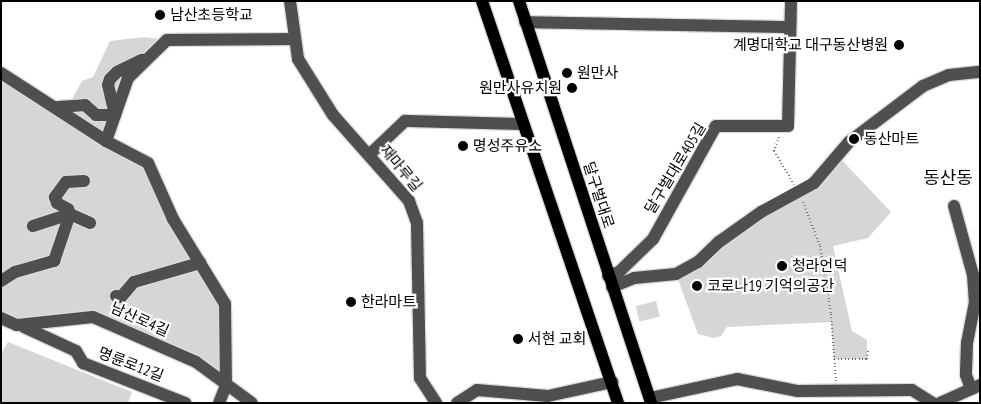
<!DOCTYPE html>
<html>
<head>
<meta charset="utf-8">
<style>
  body { margin:0 }
  #map { position:relative; width:981px; height:404px; overflow:hidden; background:#fff; font-family:"PT Sans Narrow","Noto Sans KR",sans-serif }
  div>[style] { position:absolute }
  .green>* { inset:0; background:#d6d6d6; transform-origin:0 0 }
  .path>* { height:2px; margin-top:-1px; transform-origin:0; background:repeating-linear-gradient(90deg,#717171 0 1px,transparent 0 3.5px) }
  .roads { filter:drop-shadow(1px 0 #dbdbdb) drop-shadow(-1px 0 #dbdbdb) drop-shadow(0 1px #dbdbdb) drop-shadow(0 -1px #dbdbdb) }
  .minor>* { height:12px; margin:-6px; padding:0 6px; transform-origin:6px; border-radius:6px; background:#4f4f4f }
  .major>* { height:12px; margin:-6px; padding:0 6px; transform-origin:6px; border-radius:6px; background:#000 }
  .minor-bridge>* { height:12px; margin:-6px; padding:0 6px; transform-origin:6px; border-radius:6px; background:#4f4f4f }
  .dots>* { width:14px; height:14px; translate:-50% -50%; box-sizing:border-box; border:2px solid #fff; border-radius:50% }
  span { translate:-50% -50%; white-space:nowrap; text-align:center; line-height:1.15; -webkit-text-stroke:4.5px #fff; paint-order:stroke }
  .poi-label { font-size:15px; color:#000 }
  .left { translate:0 -50%; text-align:left }
  .right { translate:-100% -50%; text-align:right }
  .street-label { font-size:15px; color:#000 }
  .quarter-label { font-size:18px; color:#000 }
  .frame { position:absolute; inset:0; border:2px solid #000; pointer-events:none }
</style>
</head>
<body>
<div id="map">
  <div class="green">
    <i style="clip-path:polygon(144px 37px,167px 40px,128px 78px,107px 138px,148px 163px,225px 304px,226px 386px,196px 362px,93px 317px,17px 325px,1px 319px,1px 73px,52px 103px,72px 99px,82px 81px,93px 77px,110px 41px)"></i>
    <i style="clip-path:polygon(837px 155px,891px 212px,868px 238px,833px 246px,852px 331px,867px 340px,867px 359px,834px 359px,831px 322px,727px 327px,721px 336px,714px 338px,698px 334px,676px 274px,814px 183px)"></i>
    <i style="left:656px;top:301px;width:16px;height:21px;rotate:76deg"></i>
    <i style="clip-path:polygon(8px 342px,132px 392px,128px 403px,1px 403px,1px 354px)"></i>
  </div>
  <div class="path">
    <i style="left:779px;top:137px;width:15px;rotate:110deg"></i>
    <i style="left:774px;top:151px;width:39px;rotate:59deg"></i>
    <i style="left:803px;top:202px;width:47px;rotate:68.9deg"></i>
    <i style="left:820px;top:246px;width:69px;rotate:80.8deg"></i>
    <i style="left:831px;top:314px;width:67px;rotate:85.7deg"></i>
    <i style="left:834px;top:359px;width:33px"></i>
    <i style="left:867px;top:359px;width:10px;rotate:-84deg"></i>
  </div>
  <div class="roads">
    <div class="minor">
      <i style="left:290px;top:1px;width:59px;rotate:82.1deg"></i>
      <i style="left:298px;top:59px;width:66px;rotate:58deg"></i>
      <i style="left:333px;top:115px;width:115px;rotate:48.5deg"></i>
      <i style="left:409px;top:201px;width:23px;rotate:70deg"></i>
      <i style="left:417px;top:223px;width:155px;rotate:88.9deg"></i>
      <i style="left:420px;top:378px;width:30px;rotate:57deg"></i>
      <i style="left:525px;top:22px;width:265px;rotate:1.1deg"></i>
      <i style="left:1px;top:73px;width:125px;rotate:32.9deg"></i>
      <i style="left:58px;top:107px;width:27px;rotate:-4deg"></i>
      <i style="left:85px;top:105px;width:15px;rotate:42deg"></i>
      <i style="left:96px;top:115px;width:19px"></i>
      <i style="left:115px;top:115px;width:31px;rotate:-103deg"></i>
      <i style="left:108px;top:85px;width:6px;rotate:-72deg"></i>
      <i style="left:110px;top:79px;width:10px;rotate:-45deg"></i>
      <i style="left:117px;top:72px;width:28px;rotate:-26deg"></i>
      <i style="left:369px;top:155px;width:50px;rotate:-43.4deg"></i>
      <i style="left:405px;top:121px;width:118px;rotate:1.5deg"></i>
      <i style="left:84px;top:181px;width:18px;rotate:177deg"></i>
      <i style="left:66px;top:182px;width:19px;rotate:126deg"></i>
      <i style="left:55px;top:197px;width:6px;rotate:72deg"></i>
      <i style="left:57px;top:203px;width:13px;rotate:29deg"></i>
      <i style="left:68px;top:209px;width:5px;rotate:68deg"></i>
      <i style="left:70px;top:214px;width:22px;rotate:24deg"></i>
      <i style="left:814px;top:183px;width:54px;rotate:-49.5deg"></i>
      <i style="left:849px;top:142px;width:93px;rotate:-37.1deg"></i>
      <i style="left:923px;top:86px;width:28px;rotate:-23deg"></i>
      <i style="left:949px;top:75px;width:31px;rotate:-6deg"></i>
      <i style="left:954px;top:206px;width:72px;rotate:74.6deg"></i>
      <i style="left:973px;top:275px;width:27px;rotate:86deg"></i>
      <i style="left:975px;top:302px;width:42px;rotate:101deg"></i>
      <i style="left:967px;top:343px;width:32px;rotate:92deg"></i>
      <i style="left:966px;top:375px;width:15px;rotate:70deg"></i>
      <i style="left:608px;top:276px;width:12px;rotate:-20deg"></i>
      <i style="left:619px;top:272px;width:47px;rotate:-44.1deg"></i>
      <i style="left:653px;top:239px;width:129px;rotate:-60.9deg"></i>
      <i style="left:716px;top:126px;width:72px"></i>
      <i style="left:788px;top:126px;width:125px;rotate:-88.6deg"></i>
      <i style="left:1px;top:281px;width:17px;rotate:-33deg"></i>
      <i style="left:15px;top:272px;width:41px;rotate:-15.8deg"></i>
      <i style="left:54px;top:261px;width:50px;rotate:-71.2deg"></i>
      <i style="left:70px;top:214px;width:39px;rotate:162deg"></i>
      <i style="left:612px;top:287px;width:24px;rotate:-22deg"></i>
      <i style="left:634px;top:278px;width:42px;rotate:-5.4deg"></i>
      <i style="left:676px;top:274px;width:25px;rotate:-29deg"></i>
      <i style="left:698px;top:262px;width:29px;rotate:-44deg"></i>
      <i style="left:719px;top:242px;width:52px;rotate:-35.5deg"></i>
      <i style="left:116px;top:296px;width:5px;rotate:11deg"></i>
      <i style="left:121px;top:297px;width:20px;rotate:-49deg"></i>
      <i style="left:134px;top:282px;width:69px;rotate:-16.1deg"></i>
      <i style="left:1px;top:318px;width:17px;rotate:24deg"></i>
      <i style="left:17px;top:325px;width:76px;rotate:-6deg"></i>
      <i style="left:93px;top:317px;width:112px;rotate:23.6deg"></i>
      <i style="left:196px;top:362px;width:69px;rotate:36.2deg"></i>
      <i style="left:24px;top:327px;width:57px;rotate:24.8deg"></i>
      <i style="left:76px;top:351px;width:14px;rotate:60deg"></i>
      <i style="left:83px;top:363px;width:110px;rotate:21.4deg"></i>
      <i style="left:650px;top:398px;width:89px;rotate:-12.3deg"></i>
      <i style="left:737px;top:379px;width:61px;rotate:11.3deg"></i>
      <i style="left:797px;top:391px;width:115px;rotate:-0.5deg"></i>
      <i style="left:912px;top:390px;width:25px;rotate:32deg"></i>
      <i style="left:219px;top:403px;width:18px;rotate:-68deg"></i>
      <i style="left:226px;top:386px;width:82px;rotate:-90.7deg"></i>
      <i style="left:225px;top:304px;width:100px;rotate:-121.5deg"></i>
      <i style="left:173px;top:219px;width:61px;rotate:-114.1deg"></i>
      <i style="left:148px;top:163px;width:47px;rotate:-152.4deg"></i>
      <i style="left:106px;top:141px;width:67px;rotate:-70.8deg"></i>
      <i style="left:128px;top:78px;width:54px;rotate:-44.3deg"></i>
      <i style="left:167px;top:40px;width:128px;rotate:-0.4deg"></i>
      <i style="left:457px;top:403px;width:24px;rotate:-33deg"></i>
      <i style="left:477px;top:390px;width:71px;rotate:4.8deg"></i>
      <i style="left:548px;top:396px;width:66px;rotate:-12.3deg"></i>
      <i style="left:940px;top:403px;width:44px;rotate:-24.2deg"></i>
    </div>
    <div class="major">
      <i style="left:482px;top:1px;width:424px;rotate:71.3deg"></i>
      <i style="left:519px;top:1px;width:423px;rotate:71.8deg"></i>
    </div>
  </div>
  <div class="minor-bridge">
    <i style="left:761px;top:212px;width:60px;rotate:-28.7deg"></i>
  </div>
  <div class="dots">
    <i style="left:160px;top:15px;background:#000"></i>
    <i style="left:899px;top:45px;background:#000"></i>
    <i style="left:567px;top:73px;background:#000"></i>
    <i style="left:572px;top:88px;background:#000"></i>
    <i style="left:854px;top:139px;background:#000"></i>
    <i style="left:463px;top:146px;background:#000"></i>
    <i style="left:782px;top:266px;background:#000"></i>
    <i style="left:697px;top:286px;background:#000"></i>
    <i style="left:351px;top:302px;background:#000"></i>
    <i style="left:518px;top:339px;background:#000"></i>
  </div>
  <div class="poi-label">
    <span class="left" style="left:170px;top:15px">남산초등학교</span>
    <span class="right" style="left:888px;top:45px">계명대학교 대구동산병원</span>
    <span class="left" style="left:577px;top:73px">원만사</span>
    <span class="right" style="left:562px;top:88px">원만사유치원</span>
    <span class="left" style="left:864px;top:139px">동산마트</span>
    <span class="left" style="left:473px;top:146px">명성주유소</span>
    <span class="left" style="left:792px;top:266px">청라언덕</span>
    <span class="left" style="left:707px;top:286px">코로나19 기억의공간</span>
    <span class="left" style="left:361px;top:302px">한라마트</span>
    <span class="left" style="left:528px;top:339px">서현 교회</span>
  </div>
  <div class="street-label">
    <span style="left:401px;top:168px;rotate:50deg">재마루길</span>
    <span style="left:675px;top:168px;rotate:-59deg">달구벌대로405길</span>
    <span style="left:599px;top:195px;rotate:72deg">달구벌대로</span>
    <span style="left:140px;top:319px;rotate:24deg">남산로4길</span>
    <span style="left:131px;top:364px;rotate:21deg">명륜로12길</span>
  </div>
  <div class="quarter-label">
    <span style="left:948px;top:178px">동산동</span>
  </div>
  <div class="frame"></div>
</div>
</body>
</html>
